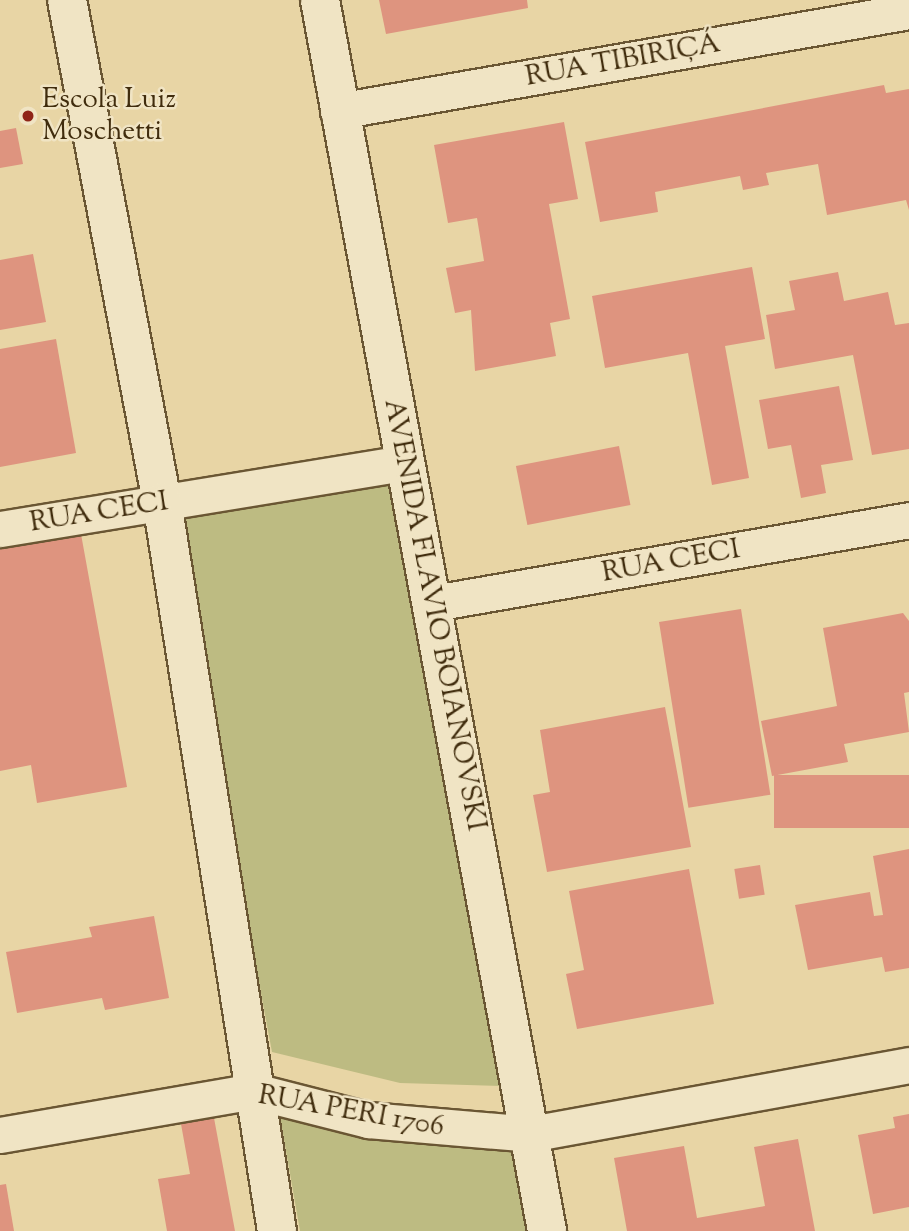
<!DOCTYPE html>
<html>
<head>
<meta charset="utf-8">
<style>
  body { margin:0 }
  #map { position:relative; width:909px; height:1231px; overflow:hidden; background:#e8d5a5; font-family:"Sorts Mill Goudy",serif }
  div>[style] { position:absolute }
  .green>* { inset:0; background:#bdbb82 }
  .building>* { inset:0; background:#de947f; transform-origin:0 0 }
  .roads { filter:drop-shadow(2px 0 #6a5633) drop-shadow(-2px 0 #6a5633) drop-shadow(0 2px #6a5633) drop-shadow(0 -2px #6a5633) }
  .minor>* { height:35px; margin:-17.5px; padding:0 17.5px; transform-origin:17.5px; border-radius:17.5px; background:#f0e4c4 }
  .tertiary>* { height:38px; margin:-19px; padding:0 19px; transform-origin:19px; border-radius:19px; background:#f0e4c4 }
  .dots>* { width:19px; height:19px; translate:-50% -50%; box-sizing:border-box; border:4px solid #f0e4c4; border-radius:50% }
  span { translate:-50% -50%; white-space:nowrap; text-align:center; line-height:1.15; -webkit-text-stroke:5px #f0e4c4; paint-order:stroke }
  .street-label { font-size:28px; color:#402c0d }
  .poi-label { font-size:28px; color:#402c0d }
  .left { translate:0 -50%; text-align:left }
</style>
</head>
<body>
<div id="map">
  <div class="green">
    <i style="clip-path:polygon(387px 477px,501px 1086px,400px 1083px,272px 1052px,171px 512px)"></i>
    <i style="clip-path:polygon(279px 1111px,510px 1136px,526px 1231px,300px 1231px)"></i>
  </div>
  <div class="building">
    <i style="clip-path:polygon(379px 0,527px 0,528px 8px,386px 34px)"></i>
    <i style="clip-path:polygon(884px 85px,886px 93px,909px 89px,909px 210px,906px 200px,827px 215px,818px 164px,766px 173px,769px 185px,743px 190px,740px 176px,655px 192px,658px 212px,600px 222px,585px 142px)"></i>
    <i style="clip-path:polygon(564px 122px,578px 199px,549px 204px,570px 319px,550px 323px,556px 356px,475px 371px,471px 310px,455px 313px,446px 268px,484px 261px,477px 218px,448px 223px,434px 145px)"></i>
    <i style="clip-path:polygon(16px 128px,23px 164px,0 168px,0 131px)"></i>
    <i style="clip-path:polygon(33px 254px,46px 322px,0 330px,0 260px)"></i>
    <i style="clip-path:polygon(752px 267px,765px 339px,725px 346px,749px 478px,712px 485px,688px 353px,605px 368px,592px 296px)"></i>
    <i style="clip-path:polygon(838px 272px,844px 301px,888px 292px,895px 325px,909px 323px,909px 449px,872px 455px,853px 355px,775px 369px,766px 315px,795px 310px,789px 281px)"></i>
    <i style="clip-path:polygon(56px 339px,76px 453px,0 467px,0 349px)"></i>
    <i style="clip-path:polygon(839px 386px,853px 460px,821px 465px,826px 493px,801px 498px,791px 445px,768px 449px,759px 400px)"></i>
    <i style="left:619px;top:446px;width:60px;height:105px;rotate:79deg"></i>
    <i style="clip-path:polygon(79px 523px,127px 787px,37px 803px,31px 765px,0 771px,0 537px)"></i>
    <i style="left:741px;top:609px;width:188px;height:83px;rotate:81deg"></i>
    <i style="clip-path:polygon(903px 613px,909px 621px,909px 692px,904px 693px,909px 732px,844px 744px,848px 762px,772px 776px,761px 721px,837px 706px,823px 628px)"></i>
    <i style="clip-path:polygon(665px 707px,691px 847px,547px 872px,533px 795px,550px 792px,540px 730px)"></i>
    <i style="left:909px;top:775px;width:53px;height:135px;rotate:90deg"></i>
    <i style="clip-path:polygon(909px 849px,909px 968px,885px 972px,882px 957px,808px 970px,795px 905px,870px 892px,874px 916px,883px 915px,873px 856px)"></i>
    <i style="left:760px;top:865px;width:30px;height:26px;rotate:81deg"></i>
    <i style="clip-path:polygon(689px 869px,714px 1004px,577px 1029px,566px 974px,584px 970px,569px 891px)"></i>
    <i style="clip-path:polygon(154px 916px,169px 998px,105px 1010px,102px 998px,17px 1013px,6px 952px,92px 937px,89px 927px)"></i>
    <i style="clip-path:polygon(909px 1114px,909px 1207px,873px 1214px,858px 1135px,895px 1128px,893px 1117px)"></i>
    <i style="clip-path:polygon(214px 1118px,235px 1231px,167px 1231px,158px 1179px,190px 1174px,181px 1124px)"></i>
    <i style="clip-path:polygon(798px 1139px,815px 1231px,627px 1231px,614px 1158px,684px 1146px,697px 1218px,765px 1206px,754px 1147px)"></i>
    <i style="clip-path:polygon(6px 1184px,14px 1231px,0 1231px,0 1185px)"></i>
  </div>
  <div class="roads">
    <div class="minor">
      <i style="left:338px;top:111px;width:580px;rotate:-9.93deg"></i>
      <i style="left:0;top:529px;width:410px;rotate:-9.3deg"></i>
      <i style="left:434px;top:603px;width:482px;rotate:-9.9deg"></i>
      <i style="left:0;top:1135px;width:258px;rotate:-9.8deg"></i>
      <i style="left:254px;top:1091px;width:118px;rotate:14.3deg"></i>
      <i style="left:368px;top:1120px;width:163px;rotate:4.9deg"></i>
      <i style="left:530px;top:1134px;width:385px;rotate:-10.3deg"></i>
    </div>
    <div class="tertiary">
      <i style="left:67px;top:0;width:511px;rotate:79.28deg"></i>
      <i style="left:162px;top:502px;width:738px;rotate:81.04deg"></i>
      <i style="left:320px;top:0;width:1252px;rotate:79.55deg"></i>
    </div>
  </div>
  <div class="dots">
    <i style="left:28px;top:116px;background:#8f2418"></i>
  </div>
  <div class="street-label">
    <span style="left:623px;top:61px;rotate:-10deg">RUA TIBIRIÇÁ</span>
    <span style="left:99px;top:513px;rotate:-9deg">RUA CECI</span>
    <span style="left:671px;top:562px;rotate:-10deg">RUA CECI</span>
    <span style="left:434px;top:615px;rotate:79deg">AVENIDA FLAVIO BOIANOVSKI</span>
    <span style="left:351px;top:1112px;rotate:10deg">RUA PERI 1706</span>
  </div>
  <div class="poi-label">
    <span class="left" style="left:42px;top:116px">Escola Luiz<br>Moschetti</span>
  </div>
</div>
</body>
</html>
